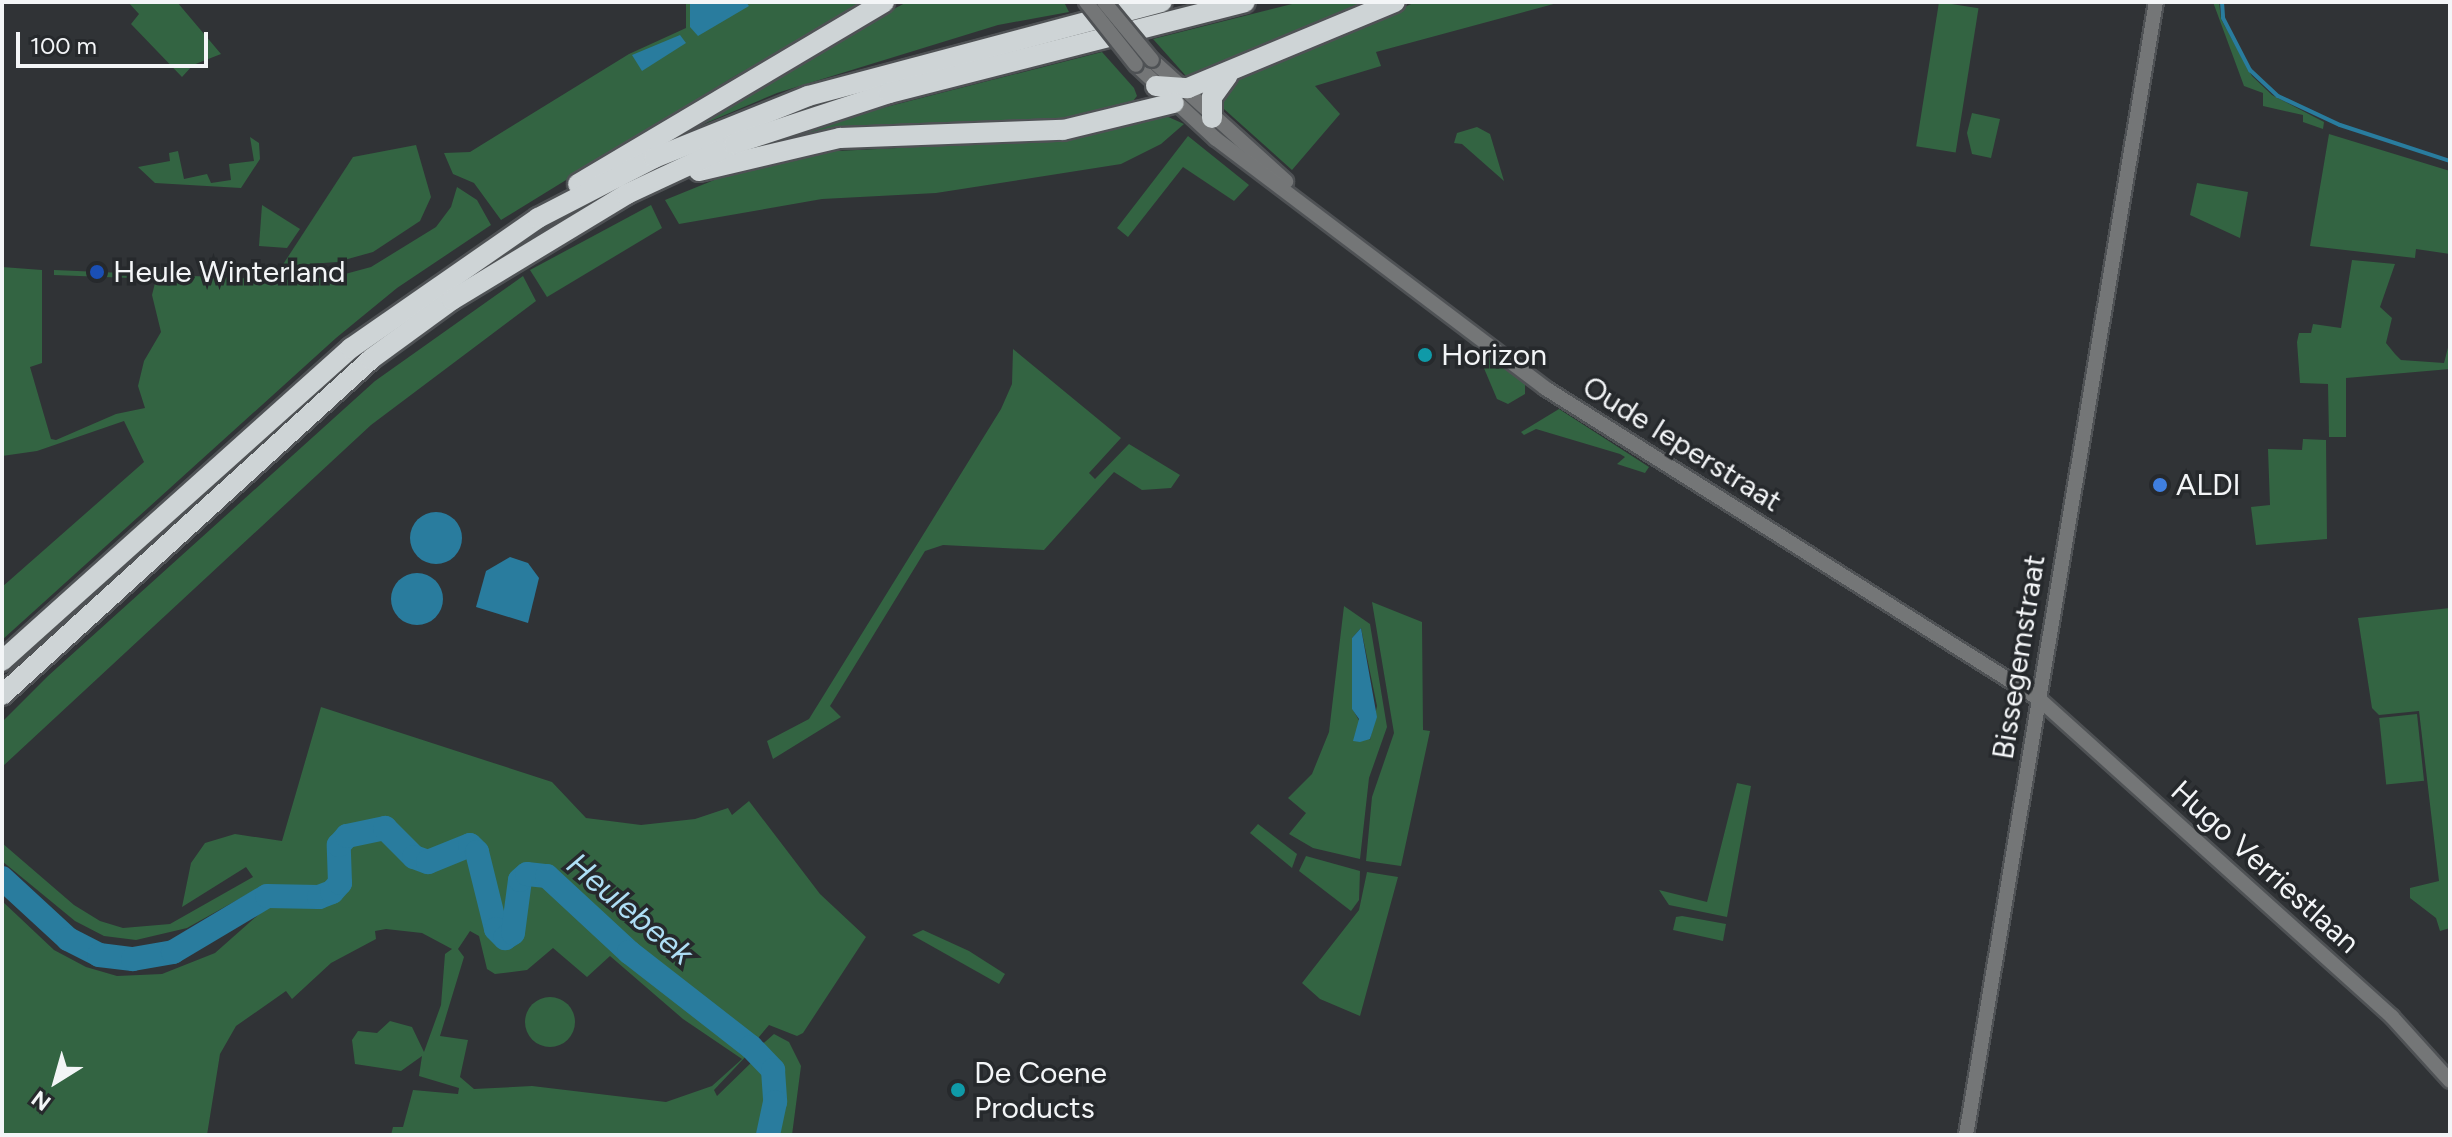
<!DOCTYPE html>
<html>
<head>
<meta charset="utf-8">
<style>
  body { margin:0 }
  #map { position:relative; width:2452px; height:1137px; overflow:hidden; background:#303336; font-family:Figtree,sans-serif }
  div>[style] { position:absolute }
  .green>* { inset:0; background:#336442; transform-origin:0 0 }
  .round { border-radius:50% }
  .water>* { inset:0; background:#297c9e }
  .stream>* { height:4px; margin:-2px; padding:0 2px; transform-origin:2px; border-radius:2px; background:#297c9e }
  .river>* { height:24px; margin:-12px; padding:0 12px; transform-origin:12px; border-radius:12px; background:#297c9e }
  .roads { filter:drop-shadow(2px 0 #4f5255) drop-shadow(-2px 0 #4f5255) drop-shadow(0 2px #4f5255) drop-shadow(0 -2px #4f5255) }
  .minor>* { height:14px; margin:-7px; padding:0 7px; transform-origin:7px; border-radius:7px; background:#747677 }
  .highway>* { height:20px; margin:-10px; padding:0 10px; transform-origin:10px; border-radius:10px; background:#ced4d6 }
  .bridges { filter:drop-shadow(2px 0 #4f5255) drop-shadow(-2px 0 #4f5255) drop-shadow(0 2px #4f5255) drop-shadow(0 -2px #4f5255) }
  .minor-bridge>* { height:14px; margin:-7px; padding:0 7px; transform-origin:7px; border-radius:7px; background:#747677 }
  .dots>* { width:22px; height:22px; translate:-50% -50%; box-sizing:border-box; border:4px solid #26292c; border-radius:50% }
  span { translate:-50% -50%; white-space:nowrap; text-align:center; line-height:1.15; -webkit-text-stroke:7px #26292c; paint-order:stroke }
  .poi-label { font-size:30px; color:#f3f5f7 }
  .left { translate:0 -50%; text-align:left }
  .street-label { font-size:30px; color:#f3f5f7 }
  .water-label { font-size:32px; color:#aedef5; font-style:italic }
  .frame { position:absolute; inset:0; border:4px solid #f3f5f7; pointer-events:none }
  .north { position:absolute; left:16px; top:1041px; width:80px; height:80px; -webkit-text-stroke:6px #26292c; paint-order:stroke; rotate:217deg; font-size:22px; font-weight:700; line-height:32px; text-align:center; color:#f3f5f7 }
  .north::after { content:''; display:block; margin:auto; width:28px; height:36px; background:#f3f5f7; clip-path:polygon(50% 0,100% 100%,50% 72%,0 100%) }
  .scale { position:absolute; left:16px; top:32px; width:192px; height:36px; box-sizing:border-box; border:4px solid #f3f5f7; border-top:0; padding-left:10px; font-size:24px; line-height:28px; white-space:nowrap; color:#f3f5f7; -webkit-text-stroke:6px #26292c; paint-order:stroke }
</style>
</head>
<body>
<div id="map">
  <div class="green">
    <i style="clip-path:polygon(128px 2px,177px 2px,221px 54px,193px 65px,182px 77px,131px 24px,139px 14px)"></i>
    <i style="clip-path:polygon(686px 2px,872px 2px,735px 76px,501px 220px,474px 183px,453px 174px,444px 153px,470px 152px,629px 54px,686px 28px)"></i>
    <i style="clip-path:polygon(907px 2px,1064px 2px,1069px 12px,998px 25px,777px 93px,642px 150px,768px 75px)"></i>
    <i style="clip-path:polygon(1300px 2px,1375px 2px,1197px 78px,1186px 76px,1153px 39px)"></i>
    <i style="clip-path:polygon(1416px 2px,1561px 2px,1376px 52px,1381px 66px,1315px 86px,1340px 114px,1292px 170px,1224px 109px,1221px 98px,1232px 80px)"></i>
    <i style="left:1939px;top:2px;width:40px;height:146px;rotate:9deg"></i>
    <i style="clip-path:polygon(2213px 2px,2219px 2px,2221px 19px,2252px 76px,2272px 95px,2324px 122px,2323px 129px,2303px 122px,2303px 115px,2263px 106px,2263px 93px,2244px 86px)"></i>
    <i style="clip-path:polygon(1102px 52px,1134px 88px,1137px 96px,1129px 106px,1044px 123px,770px 145px,874px 110px)"></i>
    <i style="clip-path:polygon(1972px 113px,2000px 119px,1991px 158px,1972px 154px,1967px 133px)"></i>
    <i style="clip-path:polygon(1164px 115px,1184px 124px,1161px 144px,1121px 164px,936px 193px,822px 199px,679px 224px,665px 200px,756px 163px,817px 152px,1056px 140px)"></i>
    <i style="clip-path:polygon(1477px 127px,1490px 134px,1504px 181px,1462px 144px,1454px 143px,1457px 133px)"></i>
    <i style="clip-path:polygon(2329px 134px,2450px 171px,2450px 254px,2416px 249px,2415px 258px,2310px 246px)"></i>
    <i style="clip-path:polygon(1188px 136px,1249px 185px,1234px 201px,1183px 167px,1128px 237px,1117px 228px)"></i>
    <i style="clip-path:polygon(250px 137px,259px 143px,260px 159px,241px 188px,155px 183px,138px 167px,170px 161px,169px 153px,178px 151px,184px 179px,207px 174px,211px 183px,231px 180px,229px 164px,254px 161px)"></i>
    <i style="clip-path:polygon(416px 145px,431px 197px,420px 221px,373px 252px,337px 262px,282px 266px,353px 157px)"></i>
    <i style="clip-path:polygon(2197px 183px,2248px 192px,2240px 238px,2190px 215px)"></i>
    <i style="clip-path:polygon(457px 187px,477px 200px,491px 225px,397px 288px,336px 338px,2px 640px,2px 587px,144px 462px,124px 421px,37px 451px,2px 456px,2px 267px,42px 270px,42px 363px,30px 367px,51px 439px,56px 440px,116px 414px,145px 408px,138px 386px,144px 361px,161px 332px,152px 295px,156px 279px,54px 275px,54px 270px,284px 280px,334px 277px,371px 267px,436px 227px,451px 207px)"></i>
    <i style="clip-path:polygon(262px 205px,300px 229px,287px 248px,259px 246px)"></i>
    <i style="clip-path:polygon(651px 205px,662px 228px,547px 297px,530px 270px)"></i>
    <i style="clip-path:polygon(2352px 260px,2395px 264px,2380px 307px,2392px 318px,2386px 343px,2395px 354px,2401px 360px,2444px 363px,2450px 340px,2450px 369px,2346px 378px,2346px 437px,2329px 437px,2328px 384px,2300px 383px,2297px 342px,2299px 333px,2311px 333px,2313px 324px,2341px 328px)"></i>
    <i style="clip-path:polygon(523px 276px,536px 301px,371px 425px,2px 767px,2px 722px,48px 676px,375px 381px)"></i>
    <i style="clip-path:polygon(1475px 347px,1525px 384px,1525px 394px,1508px 404px,1497px 399px)"></i>
    <i style="clip-path:polygon(1013px 349px,1121px 438px,1089px 473px,1095px 479px,1129px 444px,1180px 475px,1171px 488px,1142px 490px,1114px 472px,1044px 550px,943px 545px,925px 551px,830px 706px,841px 717px,773px 759px,767px 741px,809px 719px,1001px 409px,1012px 384px)"></i>
    <i style="clip-path:polygon(1559px 409px,1649px 467px,1645px 473px,1617px 464px,1625px 457px,1620px 454px,1536px 429px,1524px 435px,1521px 432px)"></i>
    <i style="clip-path:polygon(2303px 439px,2326px 440px,2327px 539px,2256px 545px,2251px 507px,2270px 505px,2268px 449px,2302px 450px)"></i>
    <i style="clip-path:polygon(1372px 602px,1422px 622px,1423px 730px,1430px 731px,1401px 866px,1366px 861px,1372px 797px,1394px 733px)"></i>
    <i style="clip-path:polygon(evenodd,1344px 606px,1370px 624px,1387px 727px,1369px 778px,1360px 859px,1313px 848px,1289px 834px,1306px 813px,1288px 798px,1312px 774px,1329px 732px,1344px 606px,1361px 628px,1377px 706px,1370px 740px,1352px 708px,1352px 638px,1361px 628px)"></i>
    <i style="clip-path:polygon(2450px 608px,2450px 928px,2440px 931px,2436px 918px,2410px 898px,2410px 888px,2439px 881px,2419px 711px,2379px 715px,2372px 708px,2358px 618px)"></i>
    <i style="clip-path:polygon(321px 707px,552px 782px,586px 818px,641px 825px,695px 819px,728px 808px,732px 815px,749px 801px,820px 894px,866px 937px,803px 1033px,797px 1036px,769px 1025px,753px 1044px,538px 869px,518px 876px,511px 924px,502px 927px,493px 907px,483px 854px,473px 842px,424px 857px,388px 822px,359px 827px,336px 837px,331px 850px,336px 881px,327px 888px,255px 890px,187px 928px,136px 940px,104px 936px,75px 921px,2px 861px,2px 843px,74px 905px,100px 921px,123px 928px,170px 924px,253px 877px,246px 867px,182px 907px,191px 863px,205px 843px,235px 834px,282px 841px)"></i>
    <i style="left:2417px;top:714px;width:67px;height:38px;rotate:84deg"></i>
    <i style="clip-path:polygon(1737px 783px,1751px 786px,1727px 917px,1669px 905px,1659px 890px,1707px 902px)"></i>
    <i style="clip-path:polygon(1258px 824px,1297px 854px,1292px 868px,1250px 833px)"></i>
    <i style="clip-path:polygon(evenodd,384px 832px,410px 859px,424px 865px,468px 853px,500px 943px,510px 943px,515px 937px,528px 879px,552px 886px,649px 973px,749px 1053px,714px 1090px,717px 1096px,756px 1058px,768px 1073px,769px 1088px,763px 1135px,391px 1135px,393px 1127px,403px 1127px,413px 1090px,458px 1094px,459px 1088px,419px 1076px,422px 1056px,401px 1071px,355px 1064px,352px 1040px,358px 1031px,377px 1033px,390px 1021px,412px 1027px,424px 1052px,441px 1005px,445px 954px,452px 949px,422px 933px,386px 929px,375px 931px,376px 939px,331px 963px,292px 999px,286px 991px,236px 1026px,220px 1054px,207px 1135px,2px 1135px,2px 901px,54px 950px,86px 967px,117px 976px,162px 974px,215px 953px,274px 901px,314px 901px,337px 893px,346px 886px,343px 858px,349px 842px,384px 832px,470px 931px,479px 936px,487px 969px,495px 974px,527px 970px,553px 948px,587px 977px,610px 956px,683px 1019px,742px 1059px,712px 1086px,666px 1102px,532px 1086px,474px 1089px,460px 1077px,468px 1040px,440px 1036px,464px 957px,458px 949px,470px 931px)"></i>
    <i style="clip-path:polygon(1306px 856px,1360px 871px,1359px 900px,1351px 911px,1299px 871px)"></i>
    <i style="clip-path:polygon(1367px 872px,1398px 877px,1360px 1016px,1320px 999px,1302px 983px,1359px 910px)"></i>
    <i style="clip-path:polygon(1682px 916px,1726px 924px,1723px 941px,1673px 930px,1676px 917px)"></i>
    <i style="clip-path:polygon(923px 930px,969px 951px,1005px 974px,999px 984px,912px 935px)"></i>
    <i class="round" style="left:525px;top:997px;width:50px;height:50px"></i>
    <i style="clip-path:polygon(774px 1034px,789px 1042px,801px 1066px,792px 1135px,772px 1135px,779px 1092px,773px 1067px,757px 1049px)"></i>
  </div>
  <div class="water">
    <i style="clip-path:polygon(690px 2px,746px 2px,749px 6px,698px 36px,690px 27px)"></i>
    <i style="clip-path:polygon(680px 35px,686px 43px,642px 71px,632px 55px)"></i>
    <i class="round" style="left:410px;top:512px;width:52px;height:52px"></i>
    <i style="clip-path:polygon(510px 557px,528px 563px,539px 578px,528px 623px,476px 607px,486px 571px)"></i>
    <i class="round" style="left:391px;top:573px;width:52px;height:52px"></i>
    <i style="clip-path:polygon(1361px 628px,1377px 717px,1370px 739px,1360px 742px,1353px 741px,1359px 719px,1352px 709px,1352px 638px)"></i>
  </div>
  <div class="stream">
    <i style="left:2222px;top:2px;width:16px;rotate:86deg"></i>
    <i style="left:2223px;top:18px;width:59px;rotate:62.6deg"></i>
    <i style="left:2250px;top:70px;width:38px;rotate:43deg"></i>
    <i style="left:2278px;top:96px;width:68px;rotate:25.1deg"></i>
    <i style="left:2340px;top:125px;width:116px;rotate:18.1deg"></i>
  </div>
  <div class="river">
    <i style="left:2px;top:878px;width:90px;rotate:42.7deg"></i>
    <i style="left:68px;top:939px;width:35px;rotate:27deg"></i>
    <i style="left:99px;top:955px;width:34px;rotate:7deg"></i>
    <i style="left:133px;top:959px;width:41px;rotate:-9.9deg"></i>
    <i style="left:173px;top:952px;width:109px;rotate:-30.8deg"></i>
    <i style="left:267px;top:896px;width:52px;rotate:1.1deg"></i>
    <i style="left:319px;top:897px;width:14px;rotate:-21deg"></i>
    <i style="left:332px;top:892px;width:12px;rotate:-48deg"></i>
    <i style="left:340px;top:883px;width:38px;rotate:-92deg"></i>
    <i style="left:339px;top:845px;width:12px;rotate:-48deg"></i>
    <i style="left:347px;top:836px;width:39px;rotate:-12deg"></i>
    <i style="left:385px;top:828px;width:41px;rotate:45deg"></i>
    <i style="left:414px;top:857px;width:15px;rotate:20deg"></i>
    <i style="left:428px;top:862px;width:45px;rotate:-22deg"></i>
    <i style="left:470px;top:845px;width:10px;rotate:45deg"></i>
    <i style="left:477px;top:852px;width:79px;rotate:76.1deg"></i>
    <i style="left:496px;top:929px;width:13px;rotate:45deg"></i>
    <i style="left:505px;top:938px;width:9px;rotate:-32deg"></i>
    <i style="left:513px;top:933px;width:53px;rotate:-82.5deg"></i>
    <i style="left:520px;top:880px;width:9px;rotate:-41deg"></i>
    <i style="left:527px;top:874px;width:20px;rotate:6deg"></i>
    <i style="left:547px;top:876px;width:112px;rotate:42.8deg"></i>
    <i style="left:629px;top:952px;width:155px;rotate:37.9deg"></i>
    <i style="left:751px;top:1047px;width:32px;rotate:46deg"></i>
    <i style="left:773px;top:1070px;width:32px;rotate:86deg"></i>
    <i style="left:775px;top:1102px;width:34px;rotate:102deg"></i>
  </div>
  <div class="roads">
    <div class="minor">
      <i style="left:1152px;top:60px;width:181px;rotate:42.1deg"></i>
      <i style="left:1136px;top:65px;width:109px;rotate:42.8deg"></i>
      <i style="left:1216px;top:139px;width:413px;rotate:37.1deg"></i>
      <i style="left:1545px;top:388px;width:584px;rotate:32.19deg"></i>
      <i style="left:2039px;top:699px;width:475px;rotate:42deg"></i>
      <i style="left:2392px;top:1017px;width:86px;rotate:47.8deg"></i>
      <i style="left:1966px;top:1135px;width:1149px;rotate:-80.48deg"></i>
    </div>
    <div class="highway">
      <i style="left:1156px;top:86px;width:32px;rotate:4deg"></i>
      <i style="left:1188px;top:88px;width:224px;rotate:-22.6deg"></i>
      <i style="left:1212px;top:118px;width:21px;rotate:-90deg"></i>
      <i style="left:1212px;top:97px;width:27px;rotate:-54deg"></i>
      <i style="left:699px;top:171px;width:145px;rotate:-13.2deg"></i>
      <i style="left:840px;top:138px;width:223px;rotate:-2.1deg"></i>
      <i style="left:1063px;top:130px;width:114px;rotate:-13.7deg"></i>
      <i style="left:578px;top:184px;width:356px;rotate:-30.7deg"></i>
      <i style="left:2px;top:661px;width:469px;rotate:-41.9deg"></i>
      <i style="left:351px;top:348px;width:228px;rotate:-34.8deg"></i>
      <i style="left:538px;top:218px;width:131px;rotate:-27.3deg"></i>
      <i style="left:654px;top:158px;width:166px;rotate:-21.9deg"></i>
      <i style="left:808px;top:96px;width:366px;rotate:-14.9deg"></i>
      <i style="left:2px;top:695px;width:499px;rotate:-42.3deg"></i>
      <i style="left:371px;top:359px;width:100px;rotate:-36.1deg"></i>
      <i style="left:452px;top:300px;width:205px;rotate:-31.2deg"></i>
      <i style="left:627px;top:194px;width:118px;rotate:-25deg"></i>
      <i style="left:734px;top:144px;width:163px;rotate:-18.2deg"></i>
      <i style="left:889px;top:93px;width:367px;rotate:-14.3deg"></i>
    </div>
  </div>
  <div class="bridges">
    <div class="minor-bridge">
      <i style="left:1086px;top:2px;width:80px;rotate:51.6deg"></i>
      <i style="left:1104px;top:2px;width:75px;rotate:50.4deg"></i>
    </div>
  </div>
  <div class="dots">
    <i style="left:97px;top:272px;background:#1a4fb4"></i>
    <i style="left:1425px;top:355px;background:#0f9aa8"></i>
    <i style="left:2160px;top:485px;background:#3f7fe0"></i>
    <i style="left:958px;top:1090px;background:#0f9aa8"></i>
  </div>
  <div class="poi-label">
    <span class="left" style="left:113px;top:272px">Heule Winterland</span>
    <span class="left" style="left:1441px;top:355px">Horizon</span>
    <span class="left" style="left:2176px;top:485px">ALDI</span>
    <span class="left" style="left:974px;top:1090px">De Coene<br>Products</span>
  </div>
  <div class="street-label">
    <span style="left:1682px;top:444px;rotate:32deg">Oude Ieperstraat</span>
    <span style="left:2019px;top:657px;rotate:-81deg">Bissegemstraat</span>
    <span style="left:2265px;top:867px;rotate:42deg">Hugo Verriestlaan</span>
  </div>
  <div class="water-label">
    <span style="left:630px;top:909px;rotate:40deg">Heulebeek</span>
  </div>
  <div class="frame"></div>
  <div class="north">N</div>
  <div class="scale">100 m</div>
</div>
</body>
</html>
